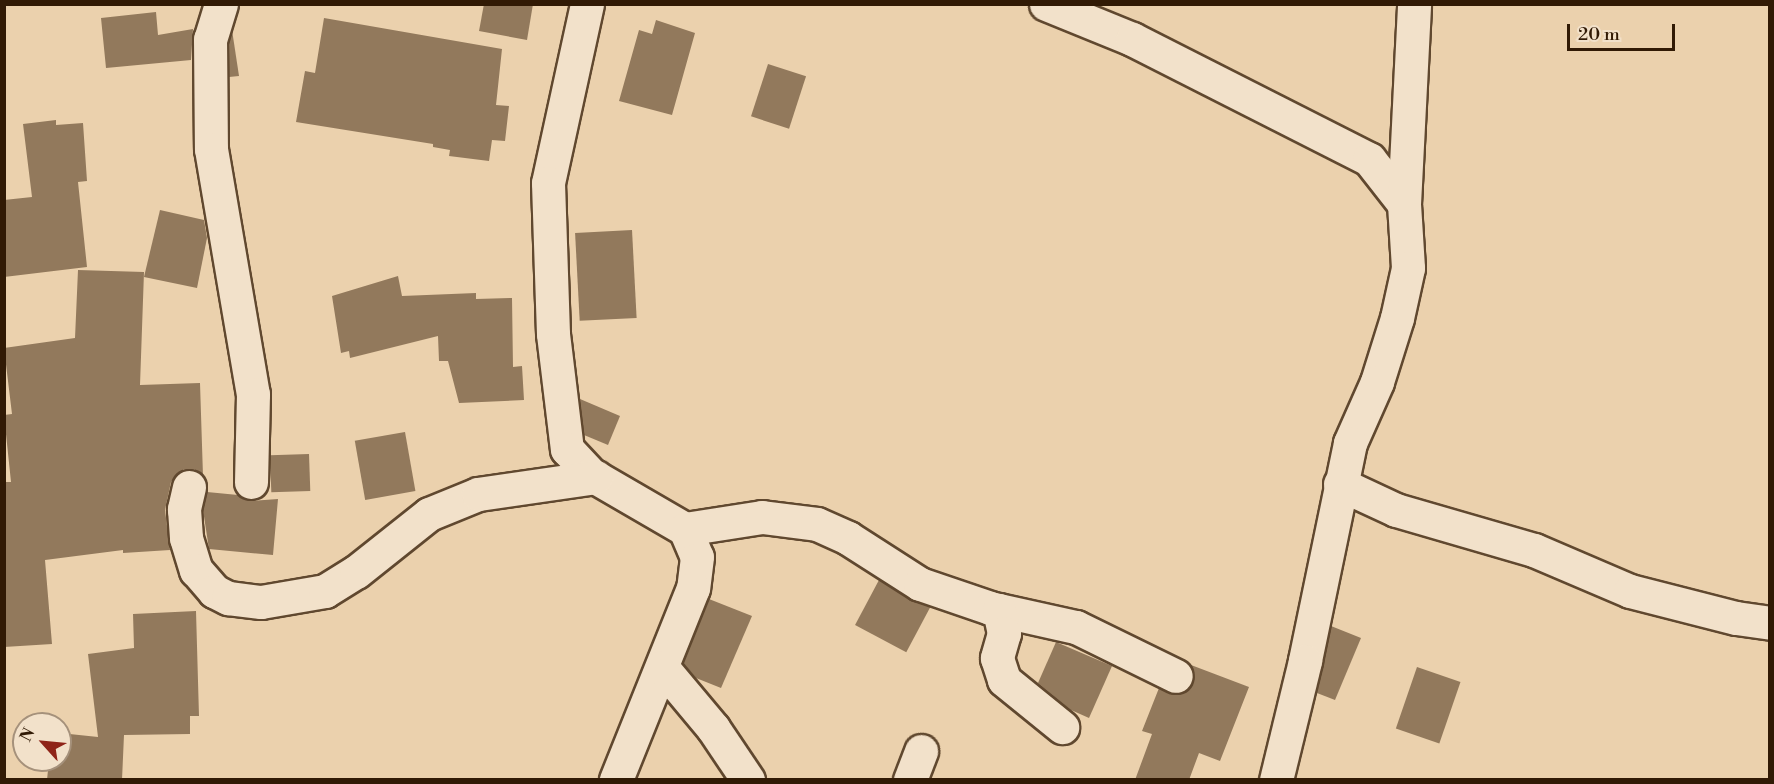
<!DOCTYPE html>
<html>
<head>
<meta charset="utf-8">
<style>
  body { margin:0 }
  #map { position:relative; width:1774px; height:784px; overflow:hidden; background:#ebd1ad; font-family:"Libre Bodoni",serif }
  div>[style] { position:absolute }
  .building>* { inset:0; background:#92795c; transform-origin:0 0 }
  .roads { filter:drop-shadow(2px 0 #60482f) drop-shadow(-2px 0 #60482f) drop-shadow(0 2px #60482f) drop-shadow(0 -2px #60482f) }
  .minor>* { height:33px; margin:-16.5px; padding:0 16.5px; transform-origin:16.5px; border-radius:16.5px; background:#f2e1ca }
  span { translate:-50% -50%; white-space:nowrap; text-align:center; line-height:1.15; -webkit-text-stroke:4.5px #f2e1ca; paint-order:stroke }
  .frame { position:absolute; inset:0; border:6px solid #311a05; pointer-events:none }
  .north { position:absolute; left:12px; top:712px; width:60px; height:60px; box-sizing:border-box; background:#f2e1ca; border:2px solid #a5917b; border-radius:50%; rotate:297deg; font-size:16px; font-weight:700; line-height:24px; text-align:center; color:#311a05 }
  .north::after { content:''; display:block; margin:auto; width:21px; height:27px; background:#8f2418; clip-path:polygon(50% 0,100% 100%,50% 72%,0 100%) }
  .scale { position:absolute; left:1567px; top:24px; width:108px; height:27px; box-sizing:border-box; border:3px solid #311a05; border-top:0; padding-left:8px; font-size:18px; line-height:21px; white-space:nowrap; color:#311a05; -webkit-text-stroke:4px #f2e1ca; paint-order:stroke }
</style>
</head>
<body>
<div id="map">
  <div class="building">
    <i style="clip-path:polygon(484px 4px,533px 4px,527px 40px,479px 31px)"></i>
    <i style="clip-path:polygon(156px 12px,158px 35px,193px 29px,191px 60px,106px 68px,101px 18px)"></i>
    <i style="clip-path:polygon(324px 18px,502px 49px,496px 105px,509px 106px,505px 141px,492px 140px,489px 161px,449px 156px,450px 150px,433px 147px,433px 144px,296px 122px,305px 71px,315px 73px)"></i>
    <i style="clip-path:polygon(656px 20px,695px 33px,672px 115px,619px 101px,639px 30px,652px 34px)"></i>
    <i style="clip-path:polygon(232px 30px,239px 76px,229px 77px,229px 42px)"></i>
    <i style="left:768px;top:64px;width:40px;height:55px;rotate:18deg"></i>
    <i style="clip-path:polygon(56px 120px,56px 125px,83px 123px,87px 181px,78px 182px,87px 267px,4px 277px,4px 200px,32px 197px,23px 124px)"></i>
    <i style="clip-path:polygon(160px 210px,204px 220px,207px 238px,197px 288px,144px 277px)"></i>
    <i style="left:632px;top:230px;width:88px;height:57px;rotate:87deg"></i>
    <i style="clip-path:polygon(78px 270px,144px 272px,140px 385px,200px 383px,203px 476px,194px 469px,184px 469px,171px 482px,165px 510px,170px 550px,123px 553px,123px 550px,45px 560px,52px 644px,4px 647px,4px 482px,11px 482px,4px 415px,12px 414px,4px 348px,75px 338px)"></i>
    <i style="clip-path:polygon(398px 276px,402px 296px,476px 293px,476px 299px,512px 298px,513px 367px,522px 366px,524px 400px,459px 403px,448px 361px,439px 361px,438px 336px,350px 358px,349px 351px,341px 353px,332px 296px)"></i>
    <i style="clip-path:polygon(580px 399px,620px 416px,608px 445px,584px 435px)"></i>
    <i style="left:405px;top:432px;width:60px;height:51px;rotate:80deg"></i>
    <i style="left:309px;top:454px;width:37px;height:39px;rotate:88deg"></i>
    <i style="clip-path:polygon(207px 492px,238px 495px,250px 501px,278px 499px,273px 555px,209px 549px,203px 510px)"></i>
    <i style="left:879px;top:580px;width:58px;height:51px;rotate:28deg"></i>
    <i style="clip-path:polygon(709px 599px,752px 616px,721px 688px,696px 678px,683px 663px)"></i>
    <i style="clip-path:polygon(196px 611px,199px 716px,190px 716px,190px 734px,124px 735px,122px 780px,47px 780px,49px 760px,60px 760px,60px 733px,98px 737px,88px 654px,134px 648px,133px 614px)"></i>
    <i style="clip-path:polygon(1331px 626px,1361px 638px,1335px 700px,1317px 693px)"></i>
    <i style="clip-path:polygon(1056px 642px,1112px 666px,1089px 718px,1071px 710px,1038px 683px)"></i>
    <i style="clip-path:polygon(1191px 665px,1249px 687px,1220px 761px,1199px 753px,1189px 780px,1135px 780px,1152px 734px,1142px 731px,1159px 688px,1177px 695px,1187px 691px,1195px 675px)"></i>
    <i style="left:1417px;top:667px;width:46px;height:65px;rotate:19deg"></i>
  </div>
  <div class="roads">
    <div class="minor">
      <i style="left:221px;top:4px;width:37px;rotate:107deg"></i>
      <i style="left:210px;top:39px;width:110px;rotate:89.5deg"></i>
      <i style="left:211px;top:149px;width:249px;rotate:80.3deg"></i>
      <i style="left:253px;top:394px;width:88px;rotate:91.3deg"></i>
      <i style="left:587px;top:4px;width:183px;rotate:102.3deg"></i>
      <i style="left:548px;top:183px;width:151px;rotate:88.1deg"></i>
      <i style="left:553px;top:334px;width:116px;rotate:83.1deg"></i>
      <i style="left:567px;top:449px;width:34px;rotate:47deg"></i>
      <i style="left:590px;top:474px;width:110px;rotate:30.1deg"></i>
      <i style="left:685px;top:529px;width:30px;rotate:67deg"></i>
      <i style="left:697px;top:557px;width:31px;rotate:97deg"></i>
      <i style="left:693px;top:588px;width:207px;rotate:111.9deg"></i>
      <i style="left:1046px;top:4px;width:93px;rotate:22.1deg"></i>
      <i style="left:1132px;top:39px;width:266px;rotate:26.9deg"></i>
      <i style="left:1369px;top:159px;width:57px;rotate:52.1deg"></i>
      <i style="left:1404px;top:204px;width:64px;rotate:86.4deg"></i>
      <i style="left:1408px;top:268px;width:51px;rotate:102.4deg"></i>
      <i style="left:1397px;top:318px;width:67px;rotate:107.4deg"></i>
      <i style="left:1377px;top:382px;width:67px;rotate:113.9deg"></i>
      <i style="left:1350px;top:443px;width:223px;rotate:101.7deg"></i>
      <i style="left:1305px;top:661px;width:122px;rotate:103.7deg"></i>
      <i style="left:1404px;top:204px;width:200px;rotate:-87.1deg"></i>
      <i style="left:1340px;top:484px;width:62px;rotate:24.9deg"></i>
      <i style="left:1396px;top:510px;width:144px;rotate:16.2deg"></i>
      <i style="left:1534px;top:550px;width:104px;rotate:23.1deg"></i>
      <i style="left:1630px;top:591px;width:109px;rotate:14.3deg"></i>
      <i style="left:1736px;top:618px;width:34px;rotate:8deg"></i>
      <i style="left:189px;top:487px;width:23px;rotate:103deg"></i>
      <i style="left:184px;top:509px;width:29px;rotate:86deg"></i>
      <i style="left:186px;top:538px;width:34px;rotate:73deg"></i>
      <i style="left:196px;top:570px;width:28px;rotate:49deg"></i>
      <i style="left:214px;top:591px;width:16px;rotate:27deg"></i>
      <i style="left:228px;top:598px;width:33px;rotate:7deg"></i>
      <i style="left:261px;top:602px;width:65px;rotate:-9.8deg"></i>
      <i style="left:325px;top:591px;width:36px;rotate:-32deg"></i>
      <i style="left:356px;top:572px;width:93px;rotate:-38.5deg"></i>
      <i style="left:429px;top:514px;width:53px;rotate:-22.2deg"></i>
      <i style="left:478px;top:494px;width:119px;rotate:-8.2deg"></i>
      <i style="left:685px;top:529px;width:78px;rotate:-8.9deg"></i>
      <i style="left:762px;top:517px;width:55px;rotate:7.3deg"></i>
      <i style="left:817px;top:524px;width:34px;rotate:24deg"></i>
      <i style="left:848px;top:538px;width:85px;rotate:32.6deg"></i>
      <i style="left:920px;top:584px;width:74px;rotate:18.9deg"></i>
      <i style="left:990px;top:608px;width:88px;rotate:12.5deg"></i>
      <i style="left:1076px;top:627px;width:111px;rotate:26.1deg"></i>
      <i style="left:999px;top:610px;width:24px;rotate:78deg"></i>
      <i style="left:1004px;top:633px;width:26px;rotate:106deg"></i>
      <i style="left:997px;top:658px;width:23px;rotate:72deg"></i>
      <i style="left:1004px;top:680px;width:75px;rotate:39deg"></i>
      <i style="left:662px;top:667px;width:80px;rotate:50.1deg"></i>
      <i style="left:713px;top:728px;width:63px;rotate:56.1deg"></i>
      <i style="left:910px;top:780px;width:31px;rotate:-69deg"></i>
    </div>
  </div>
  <div class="frame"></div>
  <div class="north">N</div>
  <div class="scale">20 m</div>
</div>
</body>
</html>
